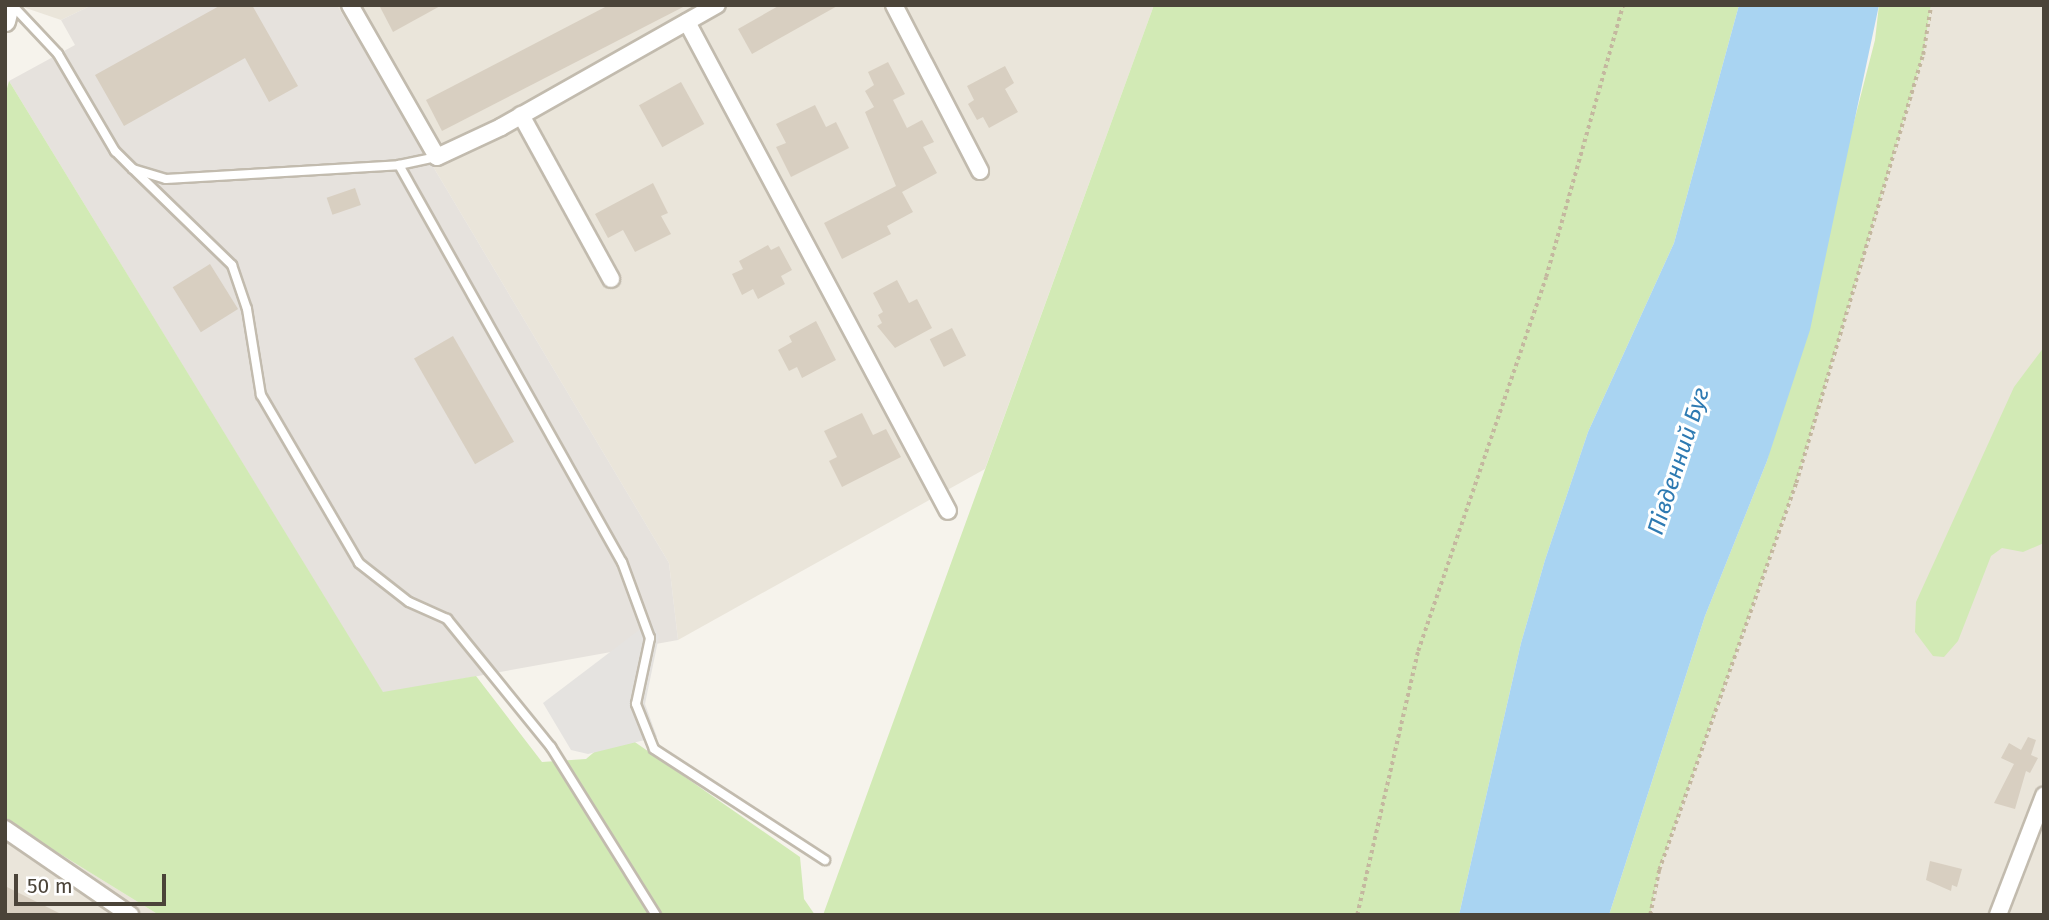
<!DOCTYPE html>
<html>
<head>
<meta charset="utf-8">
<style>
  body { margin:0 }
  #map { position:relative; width:2049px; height:920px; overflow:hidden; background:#f6f3ec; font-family:"Fira Sans",sans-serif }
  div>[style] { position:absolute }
  .residential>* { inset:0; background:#eae5da }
  .industrial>* { inset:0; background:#e6e2dd }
  .green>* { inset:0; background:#d2eab5 }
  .parking>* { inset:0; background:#e5e3e0 }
  .water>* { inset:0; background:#a9d4f2 }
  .building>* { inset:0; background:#d8cfc1; transform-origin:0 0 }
  .path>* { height:3.5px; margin-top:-1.75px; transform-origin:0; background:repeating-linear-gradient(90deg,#c4b79f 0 3.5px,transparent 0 7px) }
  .roads { filter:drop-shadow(2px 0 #c2bbae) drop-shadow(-2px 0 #c2bbae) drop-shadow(0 2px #c2bbae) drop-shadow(0 -2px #c2bbae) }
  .service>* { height:8px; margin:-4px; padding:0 4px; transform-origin:4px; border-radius:4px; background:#fff }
  .minor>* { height:16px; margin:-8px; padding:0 8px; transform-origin:8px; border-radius:8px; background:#fff }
  .tertiary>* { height:19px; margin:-9.5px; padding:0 9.5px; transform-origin:9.5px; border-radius:9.5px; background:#fff }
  span { translate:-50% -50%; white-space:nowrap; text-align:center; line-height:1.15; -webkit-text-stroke:6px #fff; paint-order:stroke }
  .water-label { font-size:23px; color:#2e7ab2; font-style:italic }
  .frame { position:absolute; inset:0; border:7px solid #4b4439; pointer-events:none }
  .scale { position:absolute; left:14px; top:874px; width:152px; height:32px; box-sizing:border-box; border:4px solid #4b4439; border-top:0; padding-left:9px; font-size:21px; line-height:24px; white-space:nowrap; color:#4b4439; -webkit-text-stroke:5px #fff; paint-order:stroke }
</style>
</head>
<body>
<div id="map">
  <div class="residential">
    <i style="clip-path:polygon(17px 5px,92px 5px,61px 20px)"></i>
    <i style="clip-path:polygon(337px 5px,1154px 5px,985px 469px,678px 640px,669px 563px)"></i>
    <i style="clip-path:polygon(1931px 5px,2044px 5px,2044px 915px,1650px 915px,1659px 870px,1796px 483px,1923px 55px)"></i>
    <i style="clip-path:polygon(5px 820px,159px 915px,5px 915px)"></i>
  </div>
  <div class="industrial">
    <i style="clip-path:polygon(92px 5px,337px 5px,669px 563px,678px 640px,383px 693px,9px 81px,75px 45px,61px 20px)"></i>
  </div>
  <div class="green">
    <i style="clip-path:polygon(1154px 5px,1739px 5px,1674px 243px,1588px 432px,1545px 560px,1521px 643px,1459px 915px,823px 915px)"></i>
    <i style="clip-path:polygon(1879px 5px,1931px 5px,1923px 55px,1796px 483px,1659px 870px,1650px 915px,1609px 915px,1705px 616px,1767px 461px,1875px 40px)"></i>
    <i style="clip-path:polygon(9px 81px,383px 692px,476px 676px,542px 762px,586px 759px,619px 731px,800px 857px,804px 899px,815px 915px,159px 915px,5px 820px,5px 96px)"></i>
    <i style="clip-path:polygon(2044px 347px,2044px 543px,2023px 552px,2002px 548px,1991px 556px,1958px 641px,1944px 657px,1933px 656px,1915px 632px,1916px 602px,2014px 387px)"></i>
  </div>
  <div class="parking">
    <i style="clip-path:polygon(651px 621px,659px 636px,645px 704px,657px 737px,588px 754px,571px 750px,543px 703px)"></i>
  </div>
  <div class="water">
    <i style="clip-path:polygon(1739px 5px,1879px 5px,1810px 330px,1767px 461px,1705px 616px,1609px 915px,1459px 915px,1521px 643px,1545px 560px,1588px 432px,1674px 243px)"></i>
  </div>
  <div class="building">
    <i style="clip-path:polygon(221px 5px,252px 5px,298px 86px,269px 102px,245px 58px,124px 126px,95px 75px)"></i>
    <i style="clip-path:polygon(379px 5px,442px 5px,393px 32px)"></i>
    <i style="clip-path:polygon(609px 5px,687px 5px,442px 131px,426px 100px)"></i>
    <i style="clip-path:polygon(780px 5px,839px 5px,752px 54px,738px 29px)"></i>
    <i style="clip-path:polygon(888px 62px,905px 94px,893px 100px,907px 128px,922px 120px,934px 142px,923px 147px,937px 173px,902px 192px,913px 212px,887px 226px,891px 234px,842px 259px,824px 223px,896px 186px,865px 112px,874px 107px,865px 91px,874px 85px,868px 72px)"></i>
    <i style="clip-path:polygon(1005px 66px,1014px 83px,1005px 89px,1018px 112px,989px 128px,983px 117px,977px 120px,968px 104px,974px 100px,967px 86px)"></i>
    <i style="left:681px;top:82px;width:48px;height:48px;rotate:61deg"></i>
    <i style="clip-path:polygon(815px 105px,826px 127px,836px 122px,849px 148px,791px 177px,776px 147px,786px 143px,776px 124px)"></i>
    <i style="clip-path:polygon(653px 183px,668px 213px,661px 216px,671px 234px,635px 252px,623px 230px,608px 238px,595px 214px)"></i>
    <i style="left:355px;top:188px;width:18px;height:30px;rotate:71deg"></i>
    <i style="clip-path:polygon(768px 245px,771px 250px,779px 246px,792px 270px,781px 276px,785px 284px,758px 299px,753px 289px,742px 295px,732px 274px,743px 269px,739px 261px)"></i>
    <i style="left:210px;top:264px;width:53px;height:44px;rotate:58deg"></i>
    <i style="clip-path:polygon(897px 280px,909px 303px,917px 299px,932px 328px,895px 348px,877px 326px,882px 323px,878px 315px,883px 312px,873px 293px)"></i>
    <i style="clip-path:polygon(816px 321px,836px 360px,802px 378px,797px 367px,789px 371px,778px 350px,792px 342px,789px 336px)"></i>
    <i style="left:952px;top:328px;width:31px;height:25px;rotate:63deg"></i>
    <i style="left:453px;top:336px;width:122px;height:45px;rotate:60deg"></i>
    <i style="clip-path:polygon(862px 413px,873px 435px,886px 429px,901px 457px,842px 487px,829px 461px,837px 457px,824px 431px)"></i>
    <i style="clip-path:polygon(2028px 737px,2036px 740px,2031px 755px,2038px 758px,2030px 773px,2026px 771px,2015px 809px,1994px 803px,2014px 764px,2001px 758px,2009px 743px,2021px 750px)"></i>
    <i style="clip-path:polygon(1930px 861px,1962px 869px,1957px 887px,1952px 885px,1951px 891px,1926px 880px)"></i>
    <i style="clip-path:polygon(5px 886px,63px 915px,5px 915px)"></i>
  </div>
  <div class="path">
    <i style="left:1357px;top:915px;width:271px;rotate:-77deg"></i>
    <i style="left:1418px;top:651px;width:395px;rotate:-71.1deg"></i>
    <i style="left:1546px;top:277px;width:283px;rotate:-74.2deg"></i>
    <i style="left:1650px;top:915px;width:46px;rotate:-78.7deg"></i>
    <i style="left:1659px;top:870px;width:411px;rotate:-70.5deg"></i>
    <i style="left:1796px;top:483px;width:446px;rotate:-73.5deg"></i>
    <i style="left:1923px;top:55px;width:51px;rotate:-80.9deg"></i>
  </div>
  <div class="roads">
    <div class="service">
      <i style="left:12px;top:5px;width:67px;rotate:46.8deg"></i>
      <i style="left:58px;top:54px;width:113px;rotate:59.6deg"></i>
      <i style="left:115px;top:151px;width:25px;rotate:45deg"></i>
      <i style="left:133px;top:169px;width:34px;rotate:17deg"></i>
      <i style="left:166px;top:179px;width:233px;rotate:-3.4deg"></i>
      <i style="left:399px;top:165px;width:39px;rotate:-12deg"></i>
      <i style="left:399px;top:165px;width:455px;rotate:60.7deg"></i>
      <i style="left:622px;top:562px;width:81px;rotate:69.8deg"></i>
      <i style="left:650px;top:638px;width:67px;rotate:102deg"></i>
      <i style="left:636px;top:704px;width:48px;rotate:68.2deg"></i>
      <i style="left:654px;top:749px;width:204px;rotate:33deg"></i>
      <i style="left:133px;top:169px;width:138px;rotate:44.1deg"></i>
      <i style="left:232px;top:265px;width:46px;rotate:71.2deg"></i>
      <i style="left:247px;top:309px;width:87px;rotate:80.8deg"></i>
      <i style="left:261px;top:395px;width:194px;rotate:59.7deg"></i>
      <i style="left:359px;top:563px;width:63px;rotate:38deg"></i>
      <i style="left:409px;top:602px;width:42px;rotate:24.1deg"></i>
      <i style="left:447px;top:619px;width:165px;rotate:50.9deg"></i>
      <i style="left:551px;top:747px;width:198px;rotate:58deg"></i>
    </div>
    <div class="minor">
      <i style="left:350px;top:5px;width:175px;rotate:60.2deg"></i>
      <i style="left:437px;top:157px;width:71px;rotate:-25.1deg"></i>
      <i style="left:501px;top:127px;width:248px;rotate:-29.5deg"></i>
      <i style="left:894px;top:5px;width:187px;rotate:62.6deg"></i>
      <i style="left:687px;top:22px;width:554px;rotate:61.91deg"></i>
      <i style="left:521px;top:115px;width:187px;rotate:61.2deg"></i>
      <i style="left:5px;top:829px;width:152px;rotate:34.5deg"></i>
      <i style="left:1998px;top:915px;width:128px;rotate:-68.9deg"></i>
    </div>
    <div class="tertiary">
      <i style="left:5px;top:21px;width:16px;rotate:-76deg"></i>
    </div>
  </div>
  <div class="water-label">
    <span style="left:1678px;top:461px;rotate:-72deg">Південний Буг</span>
  </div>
  <div class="frame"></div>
  <div class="scale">50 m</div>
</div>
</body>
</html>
